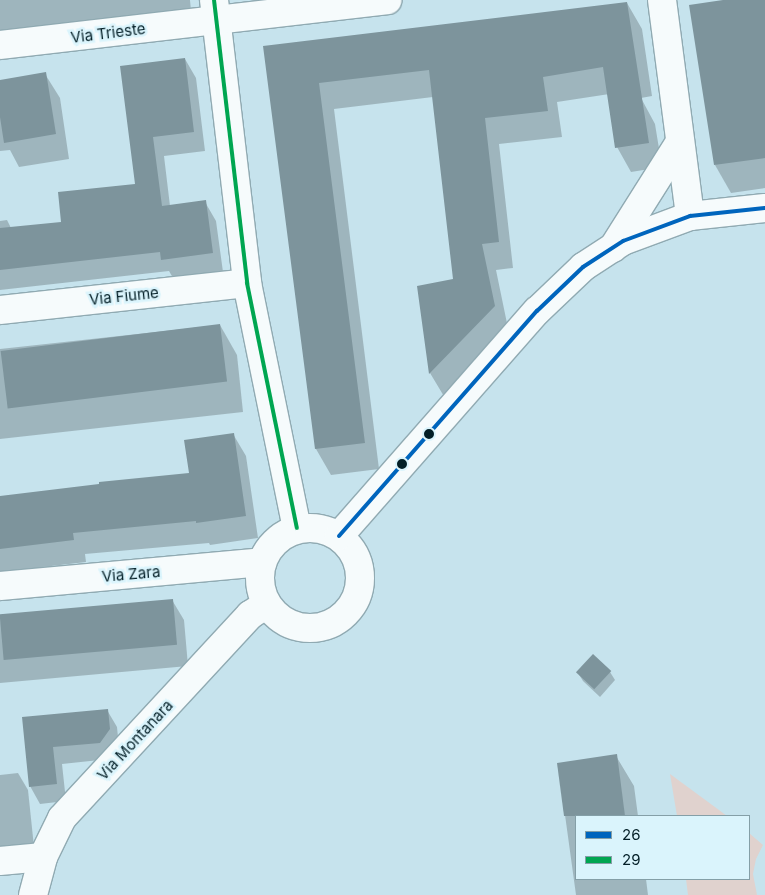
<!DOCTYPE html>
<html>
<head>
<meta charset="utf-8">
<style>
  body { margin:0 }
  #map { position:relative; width:765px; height:895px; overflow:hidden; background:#c6e3ed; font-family:Inter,sans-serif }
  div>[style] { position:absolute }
  .green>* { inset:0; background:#e0d2ce }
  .shadow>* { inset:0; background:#0003 }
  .building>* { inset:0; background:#7d949c; transform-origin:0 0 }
  .roads { filter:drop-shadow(1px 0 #90aab2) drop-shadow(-1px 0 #90aab2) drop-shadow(0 1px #90aab2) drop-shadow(0 -1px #90aab2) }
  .street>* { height:28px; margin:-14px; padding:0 14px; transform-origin:14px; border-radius:14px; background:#f6fbfc }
  .secondary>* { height:28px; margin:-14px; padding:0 14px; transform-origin:14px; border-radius:14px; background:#f6fbfc }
  .secondary>.ring { margin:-14px; padding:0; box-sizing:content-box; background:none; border:28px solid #f6fbfc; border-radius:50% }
  .bus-1>* { height:4px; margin:-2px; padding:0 2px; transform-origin:2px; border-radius:2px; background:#0065bd }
  .bus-2>* { height:4px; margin:-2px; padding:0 2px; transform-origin:2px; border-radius:2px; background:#00a651 }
  .dots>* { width:14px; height:14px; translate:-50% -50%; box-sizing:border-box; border:2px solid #daf4fc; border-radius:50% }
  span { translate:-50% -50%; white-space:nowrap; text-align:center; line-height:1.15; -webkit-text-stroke:5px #daf4fc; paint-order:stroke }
  .street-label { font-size:15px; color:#031f27 }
  .legend { position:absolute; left:575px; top:815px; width:175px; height:65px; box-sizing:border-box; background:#daf4fc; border:1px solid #849fa7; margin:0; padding:6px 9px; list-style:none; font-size:15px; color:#031f27 }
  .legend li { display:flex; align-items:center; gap:10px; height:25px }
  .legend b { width:25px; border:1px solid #849fa7 }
</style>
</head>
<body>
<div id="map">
  <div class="green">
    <i style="clip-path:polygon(670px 774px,719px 810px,727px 816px,677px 816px)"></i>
    <i style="clip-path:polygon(749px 833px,763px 845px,756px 859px,753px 874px,757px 895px,688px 895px,686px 879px,749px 879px)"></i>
  </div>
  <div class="shadow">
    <i style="clip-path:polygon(0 0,190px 0,192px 22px,0 43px)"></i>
    <i style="clip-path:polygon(627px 3px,642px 29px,652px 96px,641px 98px,655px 124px,662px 167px,631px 172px,617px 147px,616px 93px,557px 102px,562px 137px,499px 144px,513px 268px,496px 270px,509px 333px,445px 398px,430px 373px,418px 287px,454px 280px,433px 97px,334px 109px,379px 469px,331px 475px,316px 449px,265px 47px)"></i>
    <i style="clip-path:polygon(185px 59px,196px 78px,205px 151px,164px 156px,170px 206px,205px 202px,216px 221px,223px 272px,173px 278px,169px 271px,0 290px,0 221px,7px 220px,11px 228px,63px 224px,136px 185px,122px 67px)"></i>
    <i style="clip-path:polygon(45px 74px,60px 98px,69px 159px,19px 167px,10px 150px,0 151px,0 81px)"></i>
    <i style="clip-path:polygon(765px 97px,765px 188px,731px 193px,715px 165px)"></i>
    <i style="clip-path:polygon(220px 325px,237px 355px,243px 412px,0 439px,0 349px)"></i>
    <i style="clip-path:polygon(233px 434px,246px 456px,258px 538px,210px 545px,209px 543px,85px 554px,86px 562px,0 572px,0 497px,190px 474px)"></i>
    <i style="clip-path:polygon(172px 600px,184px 620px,188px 666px,0 683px,0 615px)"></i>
    <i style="clip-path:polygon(593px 656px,610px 672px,615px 680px,600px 697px,583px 681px,578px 673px)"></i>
    <i style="clip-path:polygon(107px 710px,117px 727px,119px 747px,109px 759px,62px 764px,66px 801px,40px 804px,30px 786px,23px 718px)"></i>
    <i style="clip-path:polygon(616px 756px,634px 786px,638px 816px,576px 816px,576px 879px,646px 879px,648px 895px,576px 895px,558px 764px)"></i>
    <i style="clip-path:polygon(18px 773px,28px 790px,34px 847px,0 851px,0 775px)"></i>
  </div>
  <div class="building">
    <i style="clip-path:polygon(723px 0,765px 0,765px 158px,714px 165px,689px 5px)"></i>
    <i style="clip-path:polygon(627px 2px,649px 143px,615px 148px,603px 67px,543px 77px,548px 111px,485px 118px,499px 242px,482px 244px,495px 306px,429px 374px,417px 286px,453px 279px,429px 70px,319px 83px,365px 443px,315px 449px,263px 46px)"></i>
    <i style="clip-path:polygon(185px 58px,194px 132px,153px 137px,162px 206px,206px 200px,213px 253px,161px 260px,160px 252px,0 270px,0 228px,61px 222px,58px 192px,135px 184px,120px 66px)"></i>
    <i style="clip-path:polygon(46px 72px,56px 134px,4px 143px,0 117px,0 80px)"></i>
    <i style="left:220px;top:324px;width:58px;height:221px;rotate:83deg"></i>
    <i style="clip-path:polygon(234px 433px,246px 516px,196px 523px,196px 521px,73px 533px,74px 540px,0 549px,0 496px,99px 484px,99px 482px,189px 473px,184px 440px)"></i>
    <i style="left:173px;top:599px;width:46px;height:174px;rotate:85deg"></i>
    <i style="left:593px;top:654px;width:25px;height:25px;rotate:43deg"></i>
    <i style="clip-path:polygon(108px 709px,110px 729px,100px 743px,53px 747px,57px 784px,29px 787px,22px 717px)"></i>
    <i style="clip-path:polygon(617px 754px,625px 816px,564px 816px,557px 763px)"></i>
  </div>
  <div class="roads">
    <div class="street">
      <i style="left:214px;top:0;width:285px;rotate:83.3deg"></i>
      <i style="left:247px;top:283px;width:250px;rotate:78.5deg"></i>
      <i style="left:662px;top:0;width:218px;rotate:82.6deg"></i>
      <i style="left:0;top:45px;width:390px;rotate:-6.6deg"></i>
      <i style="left:613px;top:248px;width:125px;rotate:-57.7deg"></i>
      <i style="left:0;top:310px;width:248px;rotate:-6.2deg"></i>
      <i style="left:0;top:586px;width:263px;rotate:-5.2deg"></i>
      <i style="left:0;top:861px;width:43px;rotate:-5.3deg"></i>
    </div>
    <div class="secondary">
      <i class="ring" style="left:260px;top:528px;width:72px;height:72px"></i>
      <i style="left:339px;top:536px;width:300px;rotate:-48.7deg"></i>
      <i style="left:537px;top:311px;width:64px;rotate:-43.7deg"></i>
      <i style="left:583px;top:267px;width:48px;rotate:-33deg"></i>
      <i style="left:623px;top:241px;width:72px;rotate:-20.5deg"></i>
      <i style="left:690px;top:216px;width:75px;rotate:-6.1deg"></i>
      <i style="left:33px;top:895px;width:39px;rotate:-75deg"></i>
      <i style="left:43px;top:857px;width:43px;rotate:-64deg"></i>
      <i style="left:62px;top:818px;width:277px;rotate:-47.2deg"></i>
      <i style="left:250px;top:615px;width:20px;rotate:-33deg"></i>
    </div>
  </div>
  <div class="bus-1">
    <i style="left:339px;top:536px;width:300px;rotate:-48.7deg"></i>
    <i style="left:537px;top:311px;width:64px;rotate:-43.7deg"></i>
    <i style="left:583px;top:267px;width:48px;rotate:-33deg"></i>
    <i style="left:623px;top:241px;width:72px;rotate:-20.5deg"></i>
    <i style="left:690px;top:216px;width:75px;rotate:-6.1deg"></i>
  </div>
  <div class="bus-2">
    <i style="left:214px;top:0;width:285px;rotate:83.3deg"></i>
    <i style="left:247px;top:283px;width:250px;rotate:78.5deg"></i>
  </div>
  <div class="dots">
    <i style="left:429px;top:434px;background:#031f27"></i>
    <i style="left:402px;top:464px;background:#031f27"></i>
  </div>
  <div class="street-label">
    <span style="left:108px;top:33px;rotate:-7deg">Via Trieste</span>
    <span style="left:124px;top:296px;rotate:-6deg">Via Fiume</span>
    <span style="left:131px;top:574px;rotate:-5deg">Via Zara</span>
    <span style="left:135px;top:740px;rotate:-47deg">Via Montanara</span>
  </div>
  <ul class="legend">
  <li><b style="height:6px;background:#0065bd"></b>26</li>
  <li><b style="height:6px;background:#00a651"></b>29</li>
  </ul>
</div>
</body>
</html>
